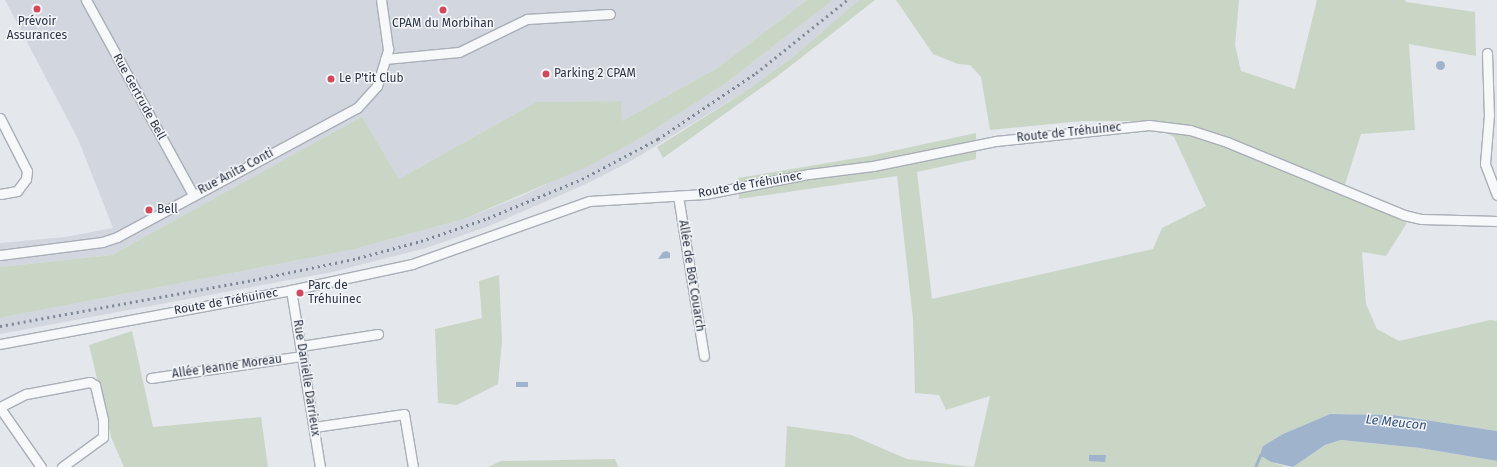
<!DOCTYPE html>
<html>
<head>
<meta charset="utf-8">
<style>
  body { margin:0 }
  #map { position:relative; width:1497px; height:467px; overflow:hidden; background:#e4e7ec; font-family:"Fira Sans",sans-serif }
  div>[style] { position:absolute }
  .built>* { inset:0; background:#d2d6de }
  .green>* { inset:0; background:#c9d6c5 }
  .water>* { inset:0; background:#9fb4cc; transform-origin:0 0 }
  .round { border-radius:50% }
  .stream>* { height:3px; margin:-1.5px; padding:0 1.5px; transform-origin:1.5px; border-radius:1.5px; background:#9fb4cc }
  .roads { filter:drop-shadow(1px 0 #a9aeb7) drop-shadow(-1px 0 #a9aeb7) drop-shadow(0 1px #a9aeb7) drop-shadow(0 -1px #a9aeb7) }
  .minor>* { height:9px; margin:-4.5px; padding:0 4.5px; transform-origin:4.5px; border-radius:4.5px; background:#f7f8fa }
  .rail>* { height:3px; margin-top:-1.5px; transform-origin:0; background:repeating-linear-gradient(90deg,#7d8696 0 2px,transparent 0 6px) }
  .dots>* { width:11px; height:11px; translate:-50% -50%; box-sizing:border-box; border:2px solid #f4f6f9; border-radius:50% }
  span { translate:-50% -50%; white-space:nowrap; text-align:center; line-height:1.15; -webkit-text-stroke:3px #f4f6f9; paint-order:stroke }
  .poi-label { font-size:12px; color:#2b3445 }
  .left { translate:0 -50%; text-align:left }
  .street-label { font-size:12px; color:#2b3445 }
  .water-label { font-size:13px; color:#34527a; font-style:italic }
</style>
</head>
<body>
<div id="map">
  <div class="built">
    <i style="clip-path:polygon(5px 0,807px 0,717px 68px,622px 121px,620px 101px,536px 102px,399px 179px,362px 118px,112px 255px,0 267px,0 243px,65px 237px,113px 228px,78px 139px)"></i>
    <i style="clip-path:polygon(833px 0,859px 0,794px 56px,749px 89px,631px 161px,586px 184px,489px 226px,426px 248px,332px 272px,0 334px,0 318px,351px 250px,464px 219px,522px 196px,634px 142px,726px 83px)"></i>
  </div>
  <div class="green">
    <i style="clip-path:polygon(807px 0,833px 0,726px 83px,672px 118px,634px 142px,584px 168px,464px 219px,351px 250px,0 318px,0 267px,112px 255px,362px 117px,399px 179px,536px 102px,621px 101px,622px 121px,717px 68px)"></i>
    <i style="clip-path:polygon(859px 0,875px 0,775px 78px,663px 158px,657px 147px,749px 89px,794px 56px)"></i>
    <i style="clip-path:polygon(896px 0,1239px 0,1235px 45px,1241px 71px,1295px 89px,1317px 0,1405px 0,1406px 2px,1475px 12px,1476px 56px,1409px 44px,1415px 130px,1361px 134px,1342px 194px,1407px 223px,1386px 256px,1362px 252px,1366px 304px,1377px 329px,1399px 341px,1490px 320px,1497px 321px,1497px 431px,1393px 415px,1330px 414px,1283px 434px,1263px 446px,1271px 462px,1287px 467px,974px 467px,990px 396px,946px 410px,939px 395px,915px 393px,913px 319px,897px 176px,739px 199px,738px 178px,869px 156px,976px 133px,976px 159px,917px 172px,932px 299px,1153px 249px,1162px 228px,1206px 206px,1174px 137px,1145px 121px,1082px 121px,990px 130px,981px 77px,970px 65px,958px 64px,933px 54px)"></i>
    <i style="clip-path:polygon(499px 275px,502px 340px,498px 384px,457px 405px,438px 403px,435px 329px,482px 318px,479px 281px)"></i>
    <i style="clip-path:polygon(132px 331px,153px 427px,261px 417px,268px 467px,124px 467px,111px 437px,89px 345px)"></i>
    <i style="clip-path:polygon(787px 426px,851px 435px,907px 459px,972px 467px,785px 467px)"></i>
    <i style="clip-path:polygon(1341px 440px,1420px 448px,1497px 461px,1497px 467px,1293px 467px,1325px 445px)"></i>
    <i style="clip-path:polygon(615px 459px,618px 467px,488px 467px,501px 461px)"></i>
  </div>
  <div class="water">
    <i class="round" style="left:1435.5px;top:60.5px;width:9px;height:9px"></i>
    <i style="clip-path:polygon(667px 251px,670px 253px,670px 258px,658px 259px,663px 252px)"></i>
    <i style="left:516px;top:382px;width:12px;height:5px"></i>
    <i style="clip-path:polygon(1330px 414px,1393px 415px,1497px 431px,1497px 461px,1420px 448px,1341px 440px,1325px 445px,1293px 467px,1271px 462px,1260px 455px,1263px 446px,1283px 434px)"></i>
    <i style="clip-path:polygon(1089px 455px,1106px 455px,1105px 462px,1089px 461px)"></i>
  </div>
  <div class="stream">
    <i style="left:1255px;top:467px;width:13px;rotate:-67deg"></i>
    <i style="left:1260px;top:455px;width:3px;rotate:-18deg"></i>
  </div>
  <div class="roads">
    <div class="minor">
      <i style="left:86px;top:0;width:222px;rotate:61.2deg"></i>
      <i style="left:1487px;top:53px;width:62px;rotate:88.2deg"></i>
      <i style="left:1489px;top:115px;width:49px;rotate:94.7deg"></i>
      <i style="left:1485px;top:164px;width:33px;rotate:69deg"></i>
      <i style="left:385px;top:59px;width:74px;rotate:-5.4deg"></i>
      <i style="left:459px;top:52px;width:76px;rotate:-25.9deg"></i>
      <i style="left:527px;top:19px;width:83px;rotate:-3.4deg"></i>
      <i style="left:0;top:118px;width:59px;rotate:63deg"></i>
      <i style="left:27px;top:171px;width:8px;rotate:97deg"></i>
      <i style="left:26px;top:179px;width:15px;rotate:127deg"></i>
      <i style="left:17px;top:191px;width:17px;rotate:170deg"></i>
      <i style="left:678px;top:196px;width:162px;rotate:80.8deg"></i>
      <i style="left:0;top:255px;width:103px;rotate:-7.3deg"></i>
      <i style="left:102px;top:242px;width:16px;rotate:-18deg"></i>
      <i style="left:117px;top:237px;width:272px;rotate:-28.3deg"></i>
      <i style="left:357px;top:108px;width:30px;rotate:-48deg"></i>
      <i style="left:377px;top:86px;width:39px;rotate:-73deg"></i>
      <i style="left:388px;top:49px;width:49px;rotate:-98.1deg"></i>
      <i style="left:291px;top:290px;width:179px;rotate:80.7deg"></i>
      <i style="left:0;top:344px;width:296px;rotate:-10.5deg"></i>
      <i style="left:291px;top:290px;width:124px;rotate:-12.1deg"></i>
      <i style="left:412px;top:264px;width:188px;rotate:-19.6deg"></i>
      <i style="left:589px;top:201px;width:116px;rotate:-3.5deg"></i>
      <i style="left:705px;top:194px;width:106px;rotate:-10.9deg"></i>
      <i style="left:809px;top:174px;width:64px;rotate:-7.1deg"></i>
      <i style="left:873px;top:166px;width:126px;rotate:-11.5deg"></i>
      <i style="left:996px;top:141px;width:154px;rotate:-6deg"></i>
      <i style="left:1149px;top:125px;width:41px;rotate:7deg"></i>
      <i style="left:1190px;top:130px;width:39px;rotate:18deg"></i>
      <i style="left:1227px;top:142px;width:191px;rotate:22.4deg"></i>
      <i style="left:1404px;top:215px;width:18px;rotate:13deg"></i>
      <i style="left:1422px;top:219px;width:75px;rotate:1.5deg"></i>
      <i style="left:301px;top:346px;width:78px;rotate:-8.9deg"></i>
      <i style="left:151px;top:378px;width:153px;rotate:-8.3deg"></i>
      <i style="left:0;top:407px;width:29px;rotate:-27deg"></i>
      <i style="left:26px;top:394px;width:65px;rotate:-10.6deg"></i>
      <i style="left:90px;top:382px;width:6px;rotate:31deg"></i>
      <i style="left:95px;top:385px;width:36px;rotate:77deg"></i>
      <i style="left:103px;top:420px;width:17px;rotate:90deg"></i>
      <i style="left:103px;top:437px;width:51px;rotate:143.8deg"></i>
      <i style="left:0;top:408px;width:72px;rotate:55.2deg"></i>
      <i style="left:314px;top:427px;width:91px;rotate:-8.2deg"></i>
      <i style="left:404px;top:414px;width:54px;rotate:80.4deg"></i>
    </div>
  </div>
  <div class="rail">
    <i style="left:0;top:326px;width:257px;rotate:-10.3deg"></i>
    <i style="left:253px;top:280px;width:107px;rotate:-11.8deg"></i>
    <i style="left:358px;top:258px;width:65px;rotate:-15.1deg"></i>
    <i style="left:421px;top:241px;width:71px;rotate:-18.9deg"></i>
    <i style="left:488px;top:218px;width:102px;rotate:-22.5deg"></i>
    <i style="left:582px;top:179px;width:86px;rotate:-27.8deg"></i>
    <i style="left:658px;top:139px;width:118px;rotate:-34deg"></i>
    <i style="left:756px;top:73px;width:117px;rotate:-38.7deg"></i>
  </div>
  <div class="dots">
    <i style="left:37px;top:9px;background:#d1495b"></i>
    <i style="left:443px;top:10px;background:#d1495b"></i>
    <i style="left:546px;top:74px;background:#d1495b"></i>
    <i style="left:331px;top:79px;background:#d1495b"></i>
    <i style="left:149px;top:210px;background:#d1495b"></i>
    <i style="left:300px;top:293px;background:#d1495b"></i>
  </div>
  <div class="poi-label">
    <span style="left:37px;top:29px">Prévoir<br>Assurances</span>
    <span style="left:443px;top:24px">CPAM du Morbihan</span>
    <span class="left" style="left:554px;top:74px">Parking 2 CPAM</span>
    <span class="left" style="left:339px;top:79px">Le P'tit Club</span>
    <span class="left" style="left:157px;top:210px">Bell</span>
    <span class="left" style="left:308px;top:293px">Parc de<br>Tréhuinec</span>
  </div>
  <div class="street-label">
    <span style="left:139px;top:97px;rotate:61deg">Rue Gertrude Bell</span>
    <span style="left:1069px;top:133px;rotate:-6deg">Route de Tréhuinec</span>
    <span style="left:236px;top:172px;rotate:-28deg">Rue Anita Conti</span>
    <span style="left:750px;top:185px;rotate:-10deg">Route de Tréhuinec</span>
    <span style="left:691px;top:276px;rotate:81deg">Allée de Bot Couarch</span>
    <span style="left:226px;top:302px;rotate:-10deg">Route de Tréhuinec</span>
    <span style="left:227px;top:367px;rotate:-8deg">Allée Jeanne Moreau</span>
    <span style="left:306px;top:378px;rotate:81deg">Rue Danielle Darrieux</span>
  </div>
  <div class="water-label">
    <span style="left:1396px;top:423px;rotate:6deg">Le Meucon</span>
  </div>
</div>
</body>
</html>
